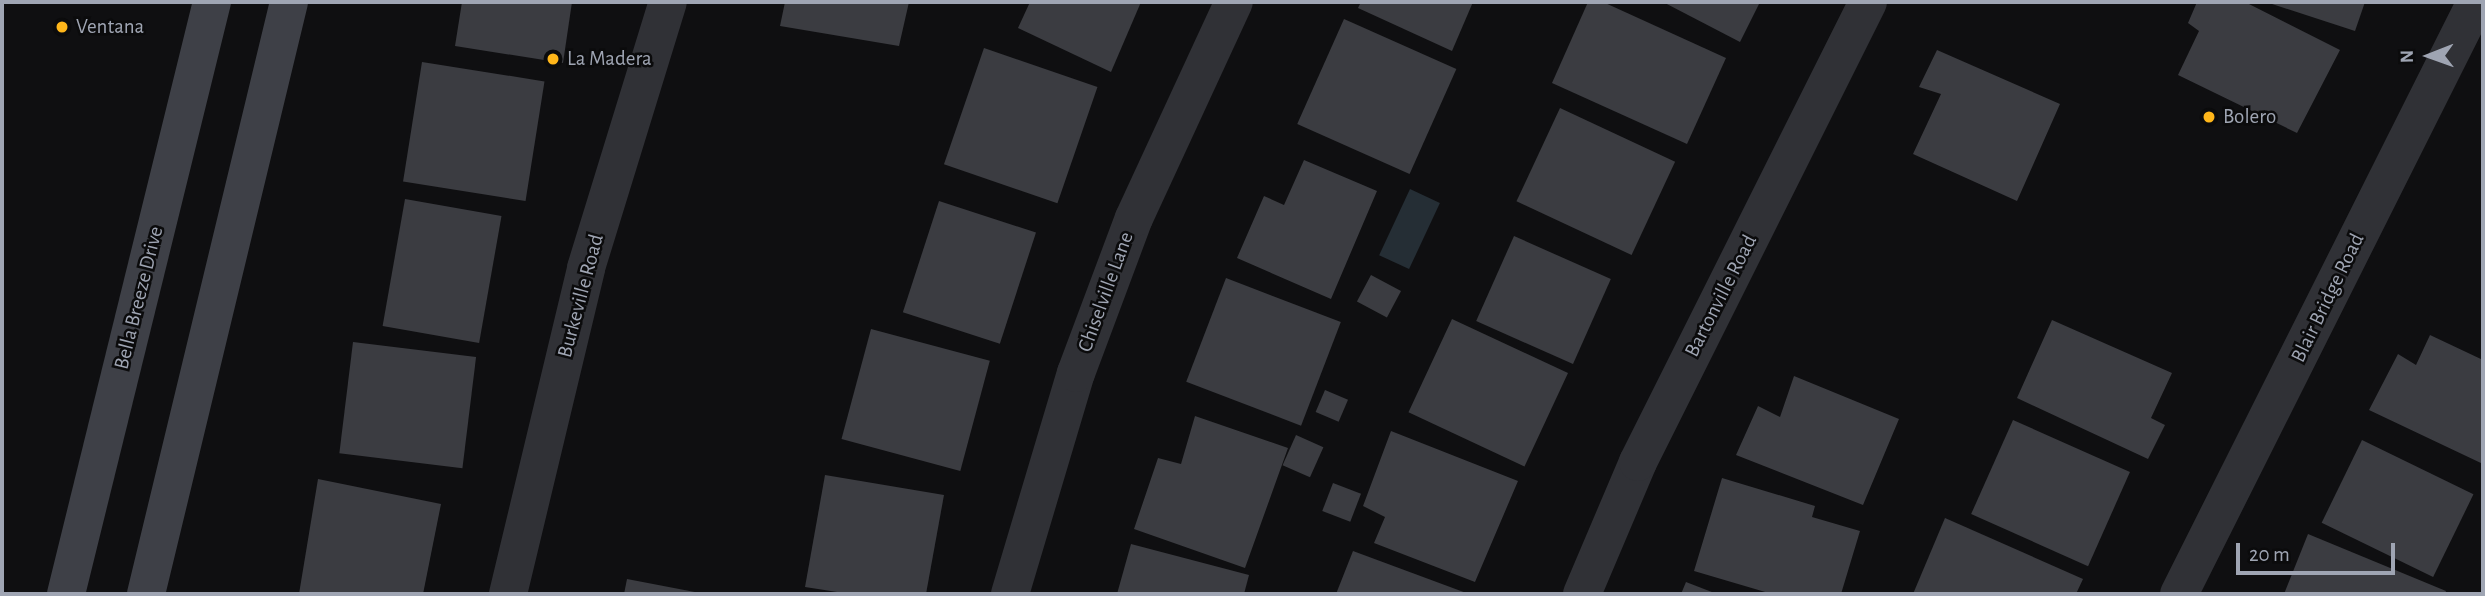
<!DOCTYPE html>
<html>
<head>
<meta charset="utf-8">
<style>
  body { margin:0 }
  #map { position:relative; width:2485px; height:596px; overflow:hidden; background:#0f0f11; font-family:"Alegreya Sans",sans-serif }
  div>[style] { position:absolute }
  .water>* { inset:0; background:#252e35; transform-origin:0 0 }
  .building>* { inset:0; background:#3b3c41; transform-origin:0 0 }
  .street>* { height:38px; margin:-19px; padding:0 19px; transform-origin:19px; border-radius:19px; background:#303136 }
  .secondary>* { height:38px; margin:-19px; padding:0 19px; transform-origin:19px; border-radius:19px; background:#3e4047 }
  .dots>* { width:19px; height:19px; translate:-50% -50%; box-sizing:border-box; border:4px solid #0b0b0c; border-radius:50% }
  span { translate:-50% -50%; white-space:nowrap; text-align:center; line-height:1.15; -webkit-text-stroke:5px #0b0b0c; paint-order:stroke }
  .poi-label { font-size:21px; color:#9fa5b3 }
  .left { translate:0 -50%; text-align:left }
  .street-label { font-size:21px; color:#9fa5b3 }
  .frame { position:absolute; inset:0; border:4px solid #9fa5b3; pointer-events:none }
  .north { position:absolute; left:2394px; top:21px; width:70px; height:70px; -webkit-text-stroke:5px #0b0b0c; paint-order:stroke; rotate:269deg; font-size:19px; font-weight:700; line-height:28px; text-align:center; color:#9fa5b3 }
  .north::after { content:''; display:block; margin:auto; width:24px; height:32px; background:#9fa5b3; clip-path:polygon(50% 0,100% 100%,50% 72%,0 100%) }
  .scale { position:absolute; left:2236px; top:543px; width:159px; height:32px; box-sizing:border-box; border:4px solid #9fa5b3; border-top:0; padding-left:9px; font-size:21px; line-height:24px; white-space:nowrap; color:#9fa5b3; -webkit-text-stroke:5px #0b0b0c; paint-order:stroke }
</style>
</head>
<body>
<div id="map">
  <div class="water">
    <i style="left:1410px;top:189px;width:33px;height:73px;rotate:25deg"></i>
  </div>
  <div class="building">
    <i style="clip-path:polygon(462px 2px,572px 2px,563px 63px,455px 46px)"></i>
    <i style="clip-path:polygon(785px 2px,909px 2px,899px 46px,780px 26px)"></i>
    <i style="clip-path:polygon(1030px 2px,1141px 2px,1111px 72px,1018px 28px)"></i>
    <i style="clip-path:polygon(1361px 2px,1473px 2px,1452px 51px,1358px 8px)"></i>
    <i style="clip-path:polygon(1588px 2px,1603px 2px,1726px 58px,1687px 144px,1552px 83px)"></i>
    <i style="clip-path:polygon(1663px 2px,1760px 2px,1740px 42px)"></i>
    <i style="clip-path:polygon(2197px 2px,2245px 2px,2340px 50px,2297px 133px,2178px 75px,2199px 31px,2188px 23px)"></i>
    <i style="clip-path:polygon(2266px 2px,2365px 2px,2355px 31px)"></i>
    <i style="left:1344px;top:19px;width:123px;height:115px;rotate:24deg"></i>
    <i style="left:984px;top:48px;width:120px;height:123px;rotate:19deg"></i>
    <i style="clip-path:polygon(1937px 50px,2060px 104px,2017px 201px,1913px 154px,1941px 94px,1919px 87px)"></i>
    <i style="left:422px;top:62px;width:124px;height:121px;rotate:9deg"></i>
    <i style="left:1560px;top:108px;width:127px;height:103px;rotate:25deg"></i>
    <i style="clip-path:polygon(1304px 160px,1377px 191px,1331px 299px,1237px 258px,1264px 196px,1284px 205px)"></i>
    <i style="left:405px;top:199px;width:98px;height:129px;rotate:10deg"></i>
    <i style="left:939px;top:201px;width:102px;height:117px;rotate:18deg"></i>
    <i style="left:1514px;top:236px;width:106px;height:93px;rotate:24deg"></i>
    <i style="left:1371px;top:275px;width:34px;height:30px;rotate:28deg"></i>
    <i style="left:1226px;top:278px;width:123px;height:111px;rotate:21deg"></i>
    <i style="left:1452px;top:319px;width:128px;height:103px;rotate:25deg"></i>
    <i style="clip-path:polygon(2052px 320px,2172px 373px,2151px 418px,2165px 425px,2148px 459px,2017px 398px)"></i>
    <i style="left:871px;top:329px;width:123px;height:114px;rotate:15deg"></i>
    <i style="clip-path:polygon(2430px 335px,2483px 360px,2483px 464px,2369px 410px,2398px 354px,2416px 365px)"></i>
    <i style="left:353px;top:342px;width:124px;height:112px;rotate:7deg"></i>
    <i style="clip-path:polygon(1794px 376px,1899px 419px,1863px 505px,1736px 455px,1758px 406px,1780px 417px)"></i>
    <i style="left:1325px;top:390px;width:25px;height:24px;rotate:23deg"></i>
    <i style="clip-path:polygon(1195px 416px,1288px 448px,1245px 568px,1134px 529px,1158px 458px,1181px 464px)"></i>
    <i style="left:2013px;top:420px;width:128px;height:103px;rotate:24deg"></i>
    <i style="clip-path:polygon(1391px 431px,1518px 481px,1475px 582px,1374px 543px,1385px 517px,1363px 506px)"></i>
    <i style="left:1296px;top:435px;width:30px;height:33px;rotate:24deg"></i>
    <i style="left:2362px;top:440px;width:124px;height:92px;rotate:26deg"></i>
    <i style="clip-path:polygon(825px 475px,944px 495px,926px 594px,850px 594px,805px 587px)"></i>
    <i style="clip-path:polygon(1722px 478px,1815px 506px,1812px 517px,1860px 531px,1841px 594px,1772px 594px,1694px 571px)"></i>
    <i style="clip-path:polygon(318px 479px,441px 504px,423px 594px,299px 594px)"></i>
    <i style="left:1333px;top:483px;width:30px;height:30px;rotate:21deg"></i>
    <i style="clip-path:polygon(1945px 518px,2083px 579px,2076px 594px,1913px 594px)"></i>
    <i style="clip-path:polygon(2308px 534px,2446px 591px,2445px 594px,2284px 594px)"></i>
    <i style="clip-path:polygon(1131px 544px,1249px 575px,1244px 594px,1117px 594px)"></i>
    <i style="clip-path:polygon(1353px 551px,1469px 594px,1336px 594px)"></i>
    <i style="clip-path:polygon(627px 579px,700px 593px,700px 594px,624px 594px)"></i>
    <i style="clip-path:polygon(1686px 582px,1717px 594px,1681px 594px)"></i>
  </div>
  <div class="street">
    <i style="left:508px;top:594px;width:335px;rotate:-76.5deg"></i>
    <i style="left:586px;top:268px;width:278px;rotate:-72.9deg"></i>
    <i style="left:1010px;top:594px;width:231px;rotate:-73.4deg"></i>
    <i style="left:1076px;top:373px;width:165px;rotate:-69.5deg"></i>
    <i style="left:1134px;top:218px;width:238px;rotate:-65.2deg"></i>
    <i style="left:1582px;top:594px;width:143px;rotate:-67deg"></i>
    <i style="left:1638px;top:462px;width:514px;rotate:-63.43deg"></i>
    <i style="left:2179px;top:594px;width:662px;rotate:-63.36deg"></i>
  </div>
  <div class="secondary">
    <i style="left:66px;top:594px;width:610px;rotate:-76.15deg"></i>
    <i style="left:146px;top:594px;width:609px;rotate:-76.42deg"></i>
  </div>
  <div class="dots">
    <i style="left:62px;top:27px;background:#ffb61a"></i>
    <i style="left:553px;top:59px;background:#ffb61a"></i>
    <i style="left:2209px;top:117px;background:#ffb61a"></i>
  </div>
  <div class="poi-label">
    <span class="left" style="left:76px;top:27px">Ventana</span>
    <span class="left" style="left:567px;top:59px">La Madera</span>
    <span class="left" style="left:2223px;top:117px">Bolero</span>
  </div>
  <div class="street-label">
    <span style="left:1106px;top:292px;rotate:-70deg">Chiselville Lane</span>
    <span style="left:581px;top:296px;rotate:-75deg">Burkeville Road</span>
    <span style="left:1721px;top:296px;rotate:-63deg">Bartonville Road</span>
    <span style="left:139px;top:298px;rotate:-76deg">Bella Breeze Drive</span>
    <span style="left:2328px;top:298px;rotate:-64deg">Blair Bridge Road</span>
  </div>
  <div class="frame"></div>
  <div class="north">N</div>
  <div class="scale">20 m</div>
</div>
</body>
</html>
